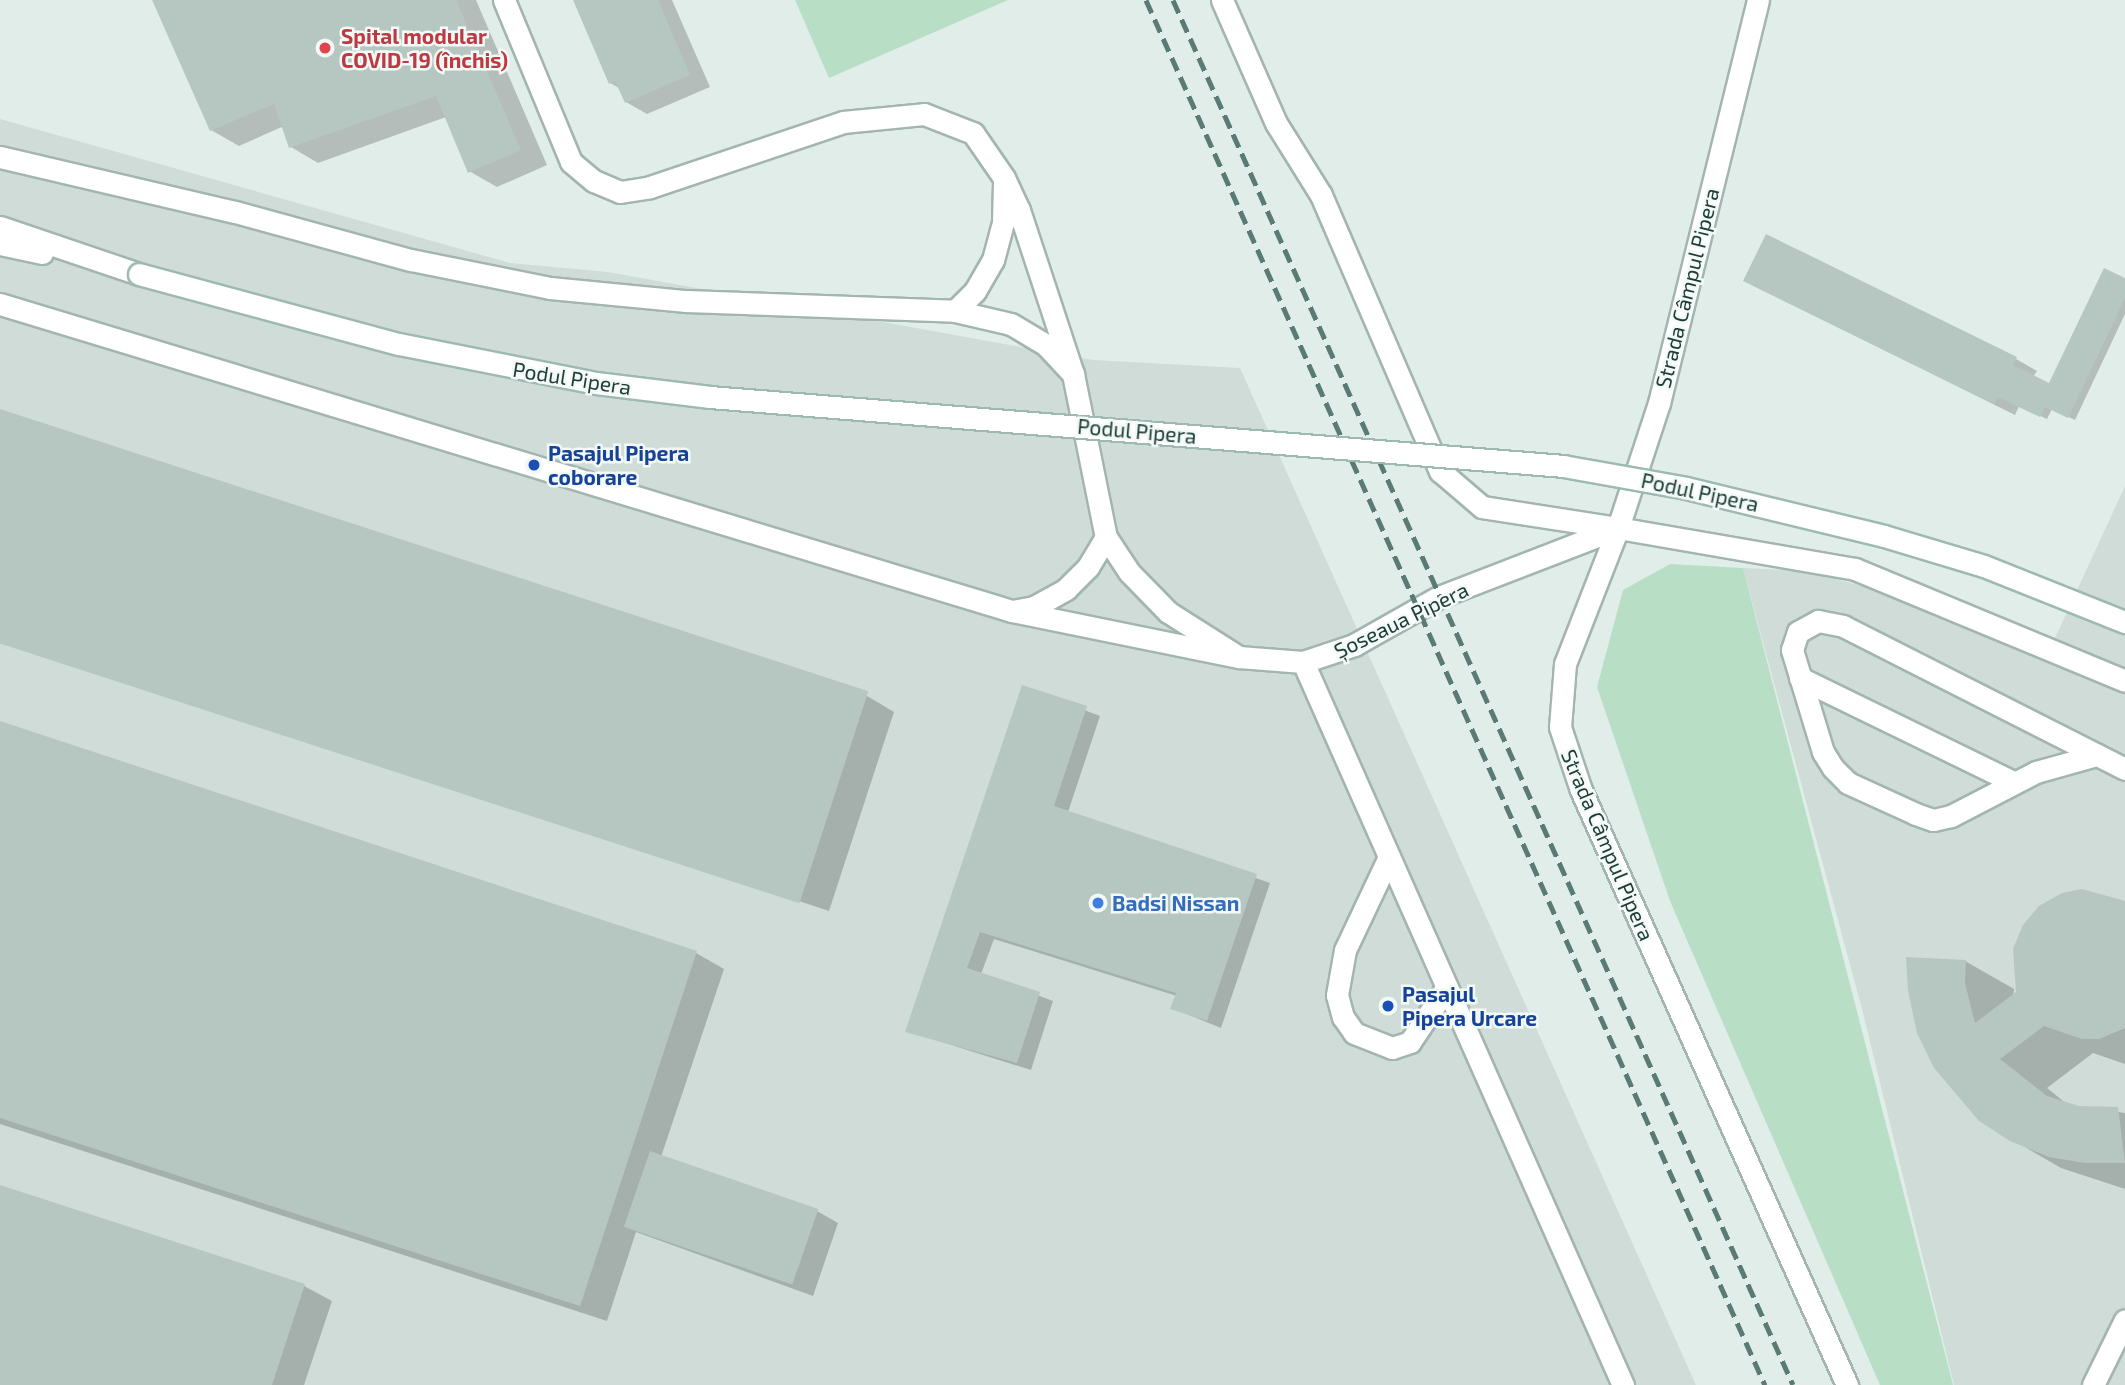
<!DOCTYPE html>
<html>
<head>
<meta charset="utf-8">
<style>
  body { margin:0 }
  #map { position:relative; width:2125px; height:1385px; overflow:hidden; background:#e1ede8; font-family:"Exo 2",sans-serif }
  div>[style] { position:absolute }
  .built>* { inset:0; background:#cfdcd7 }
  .green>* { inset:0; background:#b8dfc6 }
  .shadow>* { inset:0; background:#0003 }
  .building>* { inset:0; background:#b6c7c1; transform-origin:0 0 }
  .roads { filter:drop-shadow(2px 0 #a3b5b0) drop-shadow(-2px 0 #a3b5b0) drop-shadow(0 2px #a3b5b0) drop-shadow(0 -2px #a3b5b0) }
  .service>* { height:21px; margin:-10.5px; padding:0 10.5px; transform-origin:10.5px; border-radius:10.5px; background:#fff }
  .minor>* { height:21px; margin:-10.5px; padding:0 10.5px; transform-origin:10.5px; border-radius:10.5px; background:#fff }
  .secondary>* { height:21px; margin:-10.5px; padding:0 10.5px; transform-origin:10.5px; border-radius:10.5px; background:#fff }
  .rail>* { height:5px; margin-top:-2.5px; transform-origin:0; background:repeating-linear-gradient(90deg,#5a7a74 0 14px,transparent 0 21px) }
  .bridges { filter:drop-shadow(2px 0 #9eb9b2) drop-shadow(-2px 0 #9eb9b2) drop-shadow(0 2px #9eb9b2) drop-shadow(0 -2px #9eb9b2) }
  .secondary-bridge>* { height:21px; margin:-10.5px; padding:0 10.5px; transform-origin:10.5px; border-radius:10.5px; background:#fff }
  .dots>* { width:19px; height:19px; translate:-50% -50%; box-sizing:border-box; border:4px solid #f2f9f6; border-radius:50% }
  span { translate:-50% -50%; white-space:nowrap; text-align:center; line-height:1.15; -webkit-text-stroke:5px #f2f9f6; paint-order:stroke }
  .health-label { font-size:21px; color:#be3a42; font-weight:700 }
  .left { translate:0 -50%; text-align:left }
  .street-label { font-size:21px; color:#203e38 }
  .transit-label { font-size:21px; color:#164399; font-weight:700 }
  .shop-label { font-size:21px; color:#366cbe; font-weight:700 }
</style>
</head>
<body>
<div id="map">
  <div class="built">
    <i style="clip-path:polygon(0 119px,510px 263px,608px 272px,1093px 360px,1240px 368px,1696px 1385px,0 1385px)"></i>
    <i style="clip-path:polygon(2125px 486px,2125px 1385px,1954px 1385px,1862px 1009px,1743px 568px,1807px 571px,1883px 592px,2044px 662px)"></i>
  </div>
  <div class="green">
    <i style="clip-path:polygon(795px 0,1008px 0,829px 78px)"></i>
    <i style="clip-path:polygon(1670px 564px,1743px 568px,1953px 1385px,1880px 1385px,1670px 901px,1597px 687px,1623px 590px)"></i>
  </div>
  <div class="shadow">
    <i style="clip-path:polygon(154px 0,476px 0,547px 165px,497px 187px,469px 171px,446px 117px,318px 163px,291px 147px,284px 126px,239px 146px,211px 130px)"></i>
    <i style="clip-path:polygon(575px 0,672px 0,710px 87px,647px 114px,626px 102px,621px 89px,610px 83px)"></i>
    <i style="clip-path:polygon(2125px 280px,2125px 314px,2075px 420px,2052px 409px,2047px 419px,2019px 406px,2015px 415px,1745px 281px,2016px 359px,2037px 371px,2033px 377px,2050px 385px)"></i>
    <i style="clip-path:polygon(0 412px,867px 696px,894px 712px,829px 911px,0 637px)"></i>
    <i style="clip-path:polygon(1023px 687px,1100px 716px,1068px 812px,1270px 883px,1221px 1028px,1172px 1008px,1177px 996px,994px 939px,981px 974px,1053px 1001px,1031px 1070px,907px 1031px)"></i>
    <i style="clip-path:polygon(0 722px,696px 953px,724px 969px,661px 1157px,817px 1211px,838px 1223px,813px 1296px,636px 1232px,607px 1321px,0 1124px)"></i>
    <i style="clip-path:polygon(2082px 891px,2125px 902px,2125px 1064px,2093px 1053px,2047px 1088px,2068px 1105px,2125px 1113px,2125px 1189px,2061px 1168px,2011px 1139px,1935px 1067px,1965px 961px,2014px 989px,2013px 997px)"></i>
    <i style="clip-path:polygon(0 1187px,304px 1286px,332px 1301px,304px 1385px,0 1385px)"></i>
  </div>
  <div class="building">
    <i style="clip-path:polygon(152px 0,456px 0,521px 150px,468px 173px,436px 96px,289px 148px,274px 104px,210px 131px)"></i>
    <i style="clip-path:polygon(573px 0,658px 0,690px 75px,625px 103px,615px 81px,609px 84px)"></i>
    <i style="clip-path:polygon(1766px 234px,2017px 357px,2013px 365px,2049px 383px,2104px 268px,2125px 278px,2125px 298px,2068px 418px,2045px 407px,2040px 417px,1998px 397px,1994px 404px,1743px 281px)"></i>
    <i style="left:0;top:409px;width:913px;height:223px;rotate:18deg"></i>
    <i style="clip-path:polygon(1022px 685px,1087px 706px,1054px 806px,1257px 874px,1207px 1021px,1170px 1009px,1176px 993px,980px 932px,967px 968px,1040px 992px,1017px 1063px,905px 1032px)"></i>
    <i style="clip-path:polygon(0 721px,697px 951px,580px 1306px,0 1118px)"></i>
    <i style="clip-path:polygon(2082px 889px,2125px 901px,2125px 1028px,2099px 1039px,2082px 1039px,2044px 1026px,2000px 1059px,2047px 1096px,2079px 1106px,2118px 1107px,2125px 1163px,2085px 1163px,2049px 1157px,2010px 1141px,1979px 1121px,1934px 1068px,1917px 1033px,1908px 991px,1906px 957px,1966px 960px,1965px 983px,1975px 1023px,2016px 992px,2013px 949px,2023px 925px,2039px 906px,2062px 893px)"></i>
    <i style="left:650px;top:1151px;width:178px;height:80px;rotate:19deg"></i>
    <i style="clip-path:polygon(0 1185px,305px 1284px,272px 1385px,0 1385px)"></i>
  </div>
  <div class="roads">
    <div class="service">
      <i style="left:504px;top:0;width:175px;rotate:67.5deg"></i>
      <i style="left:571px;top:162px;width:30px;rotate:40deg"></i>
      <i style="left:594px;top:181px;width:28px;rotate:23deg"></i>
      <i style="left:620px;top:192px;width:30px;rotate:-9deg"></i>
      <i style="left:650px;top:187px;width:204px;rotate:-18.6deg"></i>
      <i style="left:843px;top:122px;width:81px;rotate:-5.6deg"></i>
      <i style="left:924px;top:114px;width:53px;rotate:21.2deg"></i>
      <i style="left:973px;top:133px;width:55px;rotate:55.4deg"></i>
      <i style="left:1004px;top:178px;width:35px;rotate:65deg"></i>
      <i style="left:1019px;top:210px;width:173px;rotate:71.8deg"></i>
      <i style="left:1222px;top:0;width:134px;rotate:66.3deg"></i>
      <i style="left:1276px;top:123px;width:85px;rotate:58deg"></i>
      <i style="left:1321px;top:195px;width:301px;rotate:66.7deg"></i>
      <i style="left:1440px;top:471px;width:55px;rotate:40.6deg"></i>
      <i style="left:1482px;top:507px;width:138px;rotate:8.8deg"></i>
      <i style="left:955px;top:311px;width:28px;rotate:-45deg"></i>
      <i style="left:975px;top:291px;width:36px;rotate:-60deg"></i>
      <i style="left:993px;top:260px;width:38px;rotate:-75deg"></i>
      <i style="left:1003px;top:223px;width:40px;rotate:-88.6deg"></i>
      <i style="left:1303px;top:662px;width:791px;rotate:66.13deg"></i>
      <i style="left:1800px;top:678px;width:237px;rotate:26deg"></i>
      <i style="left:2097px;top:755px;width:63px;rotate:164.4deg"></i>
      <i style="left:2036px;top:772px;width:96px;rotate:152.6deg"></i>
      <i style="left:1951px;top:816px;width:18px;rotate:167deg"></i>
      <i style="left:1933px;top:820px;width:18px;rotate:-161deg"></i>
      <i style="left:1916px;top:814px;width:75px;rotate:-155.5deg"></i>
      <i style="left:1848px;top:783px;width:21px;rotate:-135deg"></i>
      <i style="left:1833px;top:768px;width:19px;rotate:-122deg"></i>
      <i style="left:1823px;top:752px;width:107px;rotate:-106.9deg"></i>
      <i style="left:1792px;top:650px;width:19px;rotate:-72deg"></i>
      <i style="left:1798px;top:632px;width:23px;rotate:-29deg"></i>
      <i style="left:1818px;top:621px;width:25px;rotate:11deg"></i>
      <i style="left:1843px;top:626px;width:316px;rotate:26.9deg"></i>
      <i style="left:1389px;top:857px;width:103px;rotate:115.3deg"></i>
      <i style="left:1345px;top:950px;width:46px;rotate:100.1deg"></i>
      <i style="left:1337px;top:995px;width:23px;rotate:75deg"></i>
      <i style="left:1343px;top:1017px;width:19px;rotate:55deg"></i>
      <i style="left:1354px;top:1033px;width:41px;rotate:21.5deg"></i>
      <i style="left:1392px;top:1048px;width:19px;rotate:-18deg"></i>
      <i style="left:1410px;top:1042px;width:66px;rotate:-56.1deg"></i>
      <i style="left:2093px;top:1385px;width:72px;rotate:-63.8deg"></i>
    </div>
    <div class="minor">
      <i style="left:1758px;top:0;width:415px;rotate:103.8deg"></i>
      <i style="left:1659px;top:403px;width:132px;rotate:108.2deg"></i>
      <i style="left:1618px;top:528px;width:146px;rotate:111.3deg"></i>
      <i style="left:1565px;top:664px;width:63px;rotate:94.5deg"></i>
      <i style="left:1560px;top:727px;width:66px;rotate:71.6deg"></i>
      <i style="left:1581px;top:790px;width:652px;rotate:65.91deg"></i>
      <i style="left:1012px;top:611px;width:232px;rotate:11.5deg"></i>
      <i style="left:1239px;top:657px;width:64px;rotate:4.5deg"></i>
      <i style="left:1303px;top:662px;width:54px;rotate:-18.4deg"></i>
      <i style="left:1354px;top:645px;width:98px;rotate:-29.5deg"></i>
      <i style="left:1439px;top:597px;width:192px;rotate:-21.1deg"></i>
      <i style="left:1618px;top:528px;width:241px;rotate:9.8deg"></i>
      <i style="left:1855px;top:569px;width:292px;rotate:22.5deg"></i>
    </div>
    <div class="secondary">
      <i style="left:0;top:157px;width:241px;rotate:13.2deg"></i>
      <i style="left:235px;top:212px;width:182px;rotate:15.3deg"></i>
      <i style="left:411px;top:260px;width:142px;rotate:11.4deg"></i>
      <i style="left:550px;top:288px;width:137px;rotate:5.5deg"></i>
      <i style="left:686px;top:301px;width:269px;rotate:2.1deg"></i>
      <i style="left:955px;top:311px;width:57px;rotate:13.1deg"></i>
      <i style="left:1011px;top:324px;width:41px;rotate:31deg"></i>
      <i style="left:1046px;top:345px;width:40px;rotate:47deg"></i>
      <i style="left:1073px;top:374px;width:166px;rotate:78.6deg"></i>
      <i style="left:1106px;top:537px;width:42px;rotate:56.7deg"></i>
      <i style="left:1129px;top:572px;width:56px;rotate:45.7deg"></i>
      <i style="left:1168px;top:612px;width:84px;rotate:32.4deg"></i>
      <i style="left:0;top:227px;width:147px;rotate:18.7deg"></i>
      <i style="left:0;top:244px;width:43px;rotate:12.1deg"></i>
      <i style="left:0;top:304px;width:1058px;rotate:16.88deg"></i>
      <i style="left:1012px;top:611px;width:22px;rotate:-10deg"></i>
      <i style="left:1034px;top:607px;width:37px;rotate:-29deg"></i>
      <i style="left:1066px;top:589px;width:31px;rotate:-45deg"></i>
      <i style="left:1088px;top:567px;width:35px;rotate:-59deg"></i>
    </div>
  </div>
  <div class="rail">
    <i style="left:1146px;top:0;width:1517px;rotate:65.92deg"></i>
    <i style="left:1173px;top:0;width:1517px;rotate:65.88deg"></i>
  </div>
  <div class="bridges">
    <div class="secondary-bridge">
      <i style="left:139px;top:274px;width:269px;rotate:15.1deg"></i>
      <i style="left:399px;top:344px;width:201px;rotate:11.2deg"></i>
      <i style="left:596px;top:383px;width:115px;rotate:7deg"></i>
      <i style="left:710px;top:397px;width:856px;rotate:4.62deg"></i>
      <i style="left:1563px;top:466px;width:125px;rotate:10.1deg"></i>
      <i style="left:1686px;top:488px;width:204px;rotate:13.6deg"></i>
      <i style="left:1884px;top:536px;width:104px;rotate:16.7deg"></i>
      <i style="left:1984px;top:566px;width:152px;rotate:21.7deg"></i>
    </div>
  </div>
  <div class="dots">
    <i style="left:325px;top:48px;background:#e0444e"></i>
    <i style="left:534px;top:465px;background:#1a4fb4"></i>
    <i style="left:1098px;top:903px;background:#3f7fe0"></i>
    <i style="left:1388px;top:1006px;background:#1a4fb4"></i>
  </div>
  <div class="health-label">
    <span class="left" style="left:341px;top:48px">Spital modular<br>COVID-19 (închis)</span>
  </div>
  <div class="street-label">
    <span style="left:1687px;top:288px;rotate:-76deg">Strada Câmpul Pipera</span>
    <span style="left:572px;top:378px;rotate:9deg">Podul Pipera</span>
    <span style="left:1137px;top:431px;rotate:5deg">Podul Pipera</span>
    <span style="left:1700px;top:492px;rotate:12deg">Podul Pipera</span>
    <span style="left:1401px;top:620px;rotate:-26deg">Șoseaua Pipera</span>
    <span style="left:1608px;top:845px;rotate:67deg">Strada Câmpul Pipera</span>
  </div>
  <div class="transit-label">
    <span class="left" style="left:548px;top:465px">Pasajul Pipera<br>coborare</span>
    <span class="left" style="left:1402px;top:1006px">Pasajul<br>Pipera Urcare</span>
  </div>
  <div class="shop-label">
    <span class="left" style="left:1112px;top:903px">Badsi Nissan</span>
  </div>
</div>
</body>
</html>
